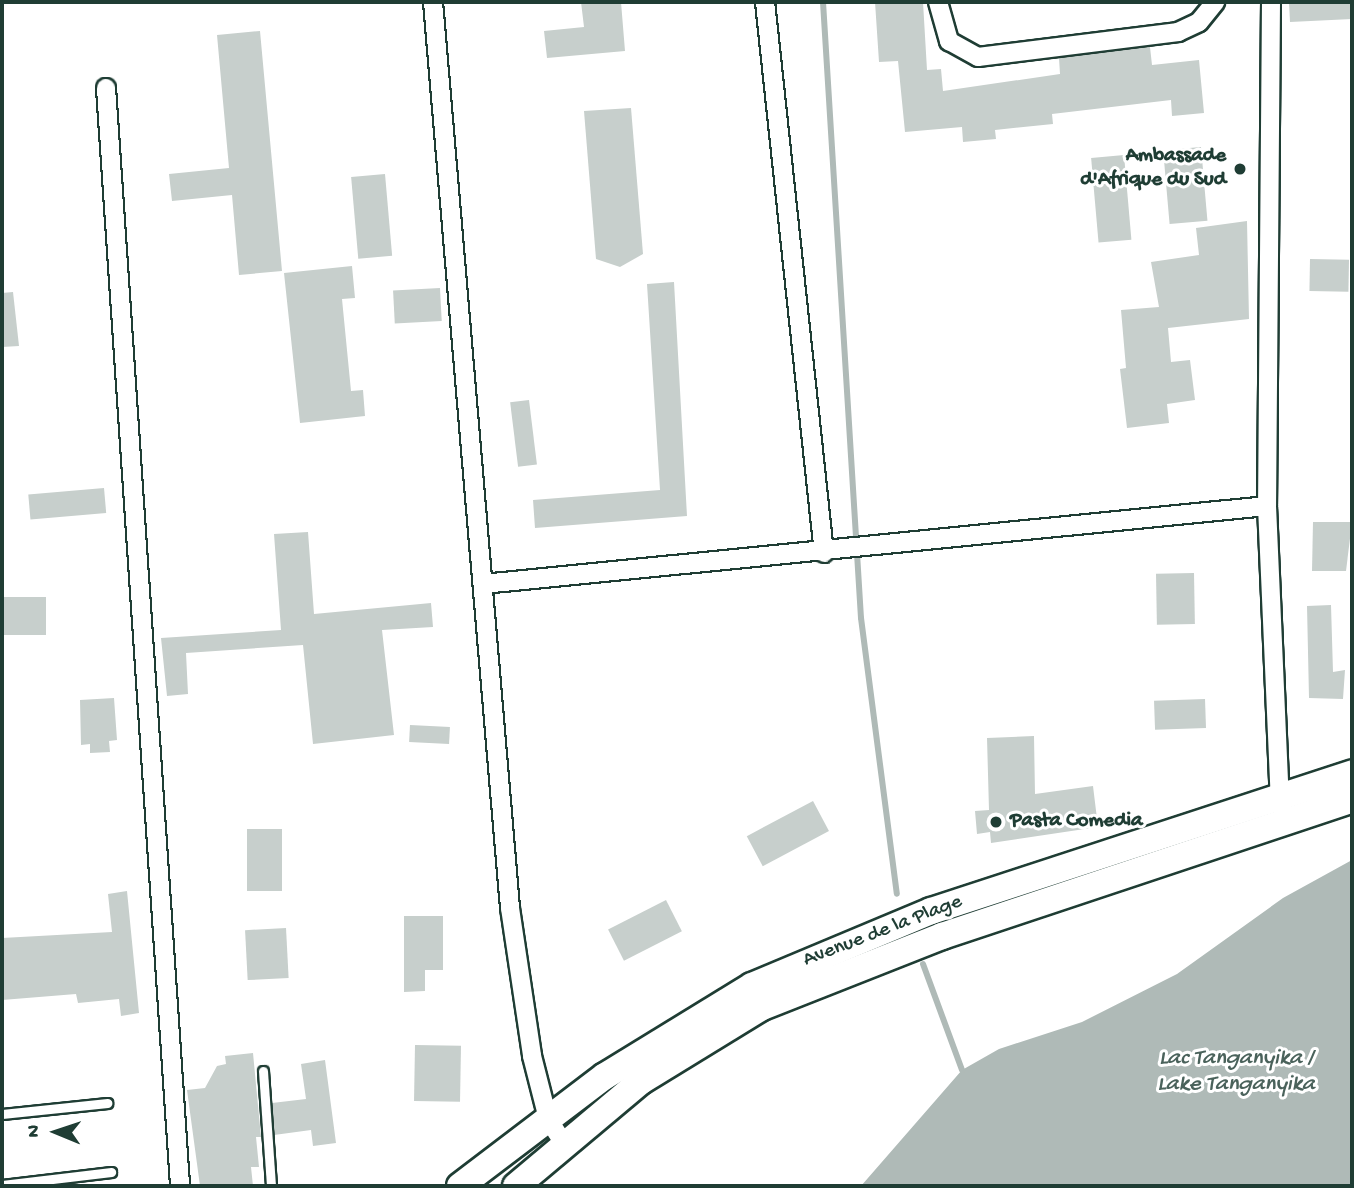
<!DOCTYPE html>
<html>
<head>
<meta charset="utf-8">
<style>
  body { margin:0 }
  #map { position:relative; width:1354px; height:1188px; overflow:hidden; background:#fff; font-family:"Gochi Hand",sans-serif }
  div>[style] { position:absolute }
  .water>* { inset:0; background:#afbab7 }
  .stream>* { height:6px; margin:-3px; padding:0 3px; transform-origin:3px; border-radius:3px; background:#afbab7 }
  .building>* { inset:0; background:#c7cfcc; transform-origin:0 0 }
  .roads { filter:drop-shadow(2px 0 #1f3d34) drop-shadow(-2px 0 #1f3d34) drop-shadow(0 2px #1f3d34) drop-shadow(0 -2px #1f3d34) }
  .lane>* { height:9px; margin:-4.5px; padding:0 4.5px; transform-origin:4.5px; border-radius:4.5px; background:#fff }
  .street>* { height:18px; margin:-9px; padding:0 9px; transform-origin:9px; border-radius:9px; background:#fff }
  .secondary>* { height:26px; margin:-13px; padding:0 13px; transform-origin:13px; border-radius:13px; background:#fff }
  .dots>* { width:19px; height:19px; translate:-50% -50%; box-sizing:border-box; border:4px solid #fff; border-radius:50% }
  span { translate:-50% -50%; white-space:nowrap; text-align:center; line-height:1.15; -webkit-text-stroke:6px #fff; paint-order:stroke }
  .poi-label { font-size:21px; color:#1f3d34; font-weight:700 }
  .right { translate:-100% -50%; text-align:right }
  .left { translate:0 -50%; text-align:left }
  .street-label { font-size:21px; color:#1f3d34 }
  .water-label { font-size:23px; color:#4a625b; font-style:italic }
  .frame { position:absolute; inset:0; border:4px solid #1f3d34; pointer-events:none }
  .north { position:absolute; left:21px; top:1097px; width:70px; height:70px; -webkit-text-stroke:5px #fff; paint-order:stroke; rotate:272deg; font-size:19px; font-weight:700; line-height:28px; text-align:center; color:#1f3d34 }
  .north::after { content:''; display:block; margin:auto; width:24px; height:32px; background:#1f3d34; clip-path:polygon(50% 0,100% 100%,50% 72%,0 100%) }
</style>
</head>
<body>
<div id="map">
  <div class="water">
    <i style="clip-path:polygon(1352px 860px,1352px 1186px,861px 1186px,962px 1070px,999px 1049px,1082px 1022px,1177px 974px,1283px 898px)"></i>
  </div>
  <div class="stream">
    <i style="left:823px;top:2px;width:617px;rotate:86.47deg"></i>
    <i style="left:861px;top:618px;width:278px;rotate:82.6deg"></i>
    <i style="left:923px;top:964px;width:113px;rotate:69.8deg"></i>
  </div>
  <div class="building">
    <i style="clip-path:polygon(581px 2px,621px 2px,625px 51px,547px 58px,544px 31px,584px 27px)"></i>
    <i style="clip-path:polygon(875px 2px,923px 2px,927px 70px,941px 69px,943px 91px,1060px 74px,1059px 58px,1150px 47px,1152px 65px,1199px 60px,1204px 113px,1172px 116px,1171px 100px,1052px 114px,1053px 124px,995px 130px,996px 139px,963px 142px,962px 127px,905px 132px,898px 61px,879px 62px)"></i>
    <i style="clip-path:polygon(1289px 2px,1352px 2px,1352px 19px,1290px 22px)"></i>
    <i style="clip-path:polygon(260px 31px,282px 271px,239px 275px,232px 195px,172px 201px,169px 174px,229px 168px,217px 35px)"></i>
    <i style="clip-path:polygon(631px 108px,643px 254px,620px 267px,596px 259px,584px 111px)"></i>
    <i style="left:1201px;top:147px;width:74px;height:38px;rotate:85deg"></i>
    <i style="left:1124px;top:155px;width:85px;height:33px;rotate:85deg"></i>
    <i style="left:385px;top:174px;width:82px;height:34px;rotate:85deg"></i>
    <i style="clip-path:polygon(1247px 221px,1249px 319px,1168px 328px,1171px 362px,1190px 360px,1195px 400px,1167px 404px,1169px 423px,1127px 428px,1120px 369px,1126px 368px,1121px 310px,1159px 307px,1151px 262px,1199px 255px,1196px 228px)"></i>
    <i style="left:1310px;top:259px;width:39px;height:32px;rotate:1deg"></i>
    <i style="clip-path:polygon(352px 266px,355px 298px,342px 299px,351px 391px,363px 390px,365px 416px,300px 423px,284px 273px)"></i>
    <i style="clip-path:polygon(674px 282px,687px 516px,535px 528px,533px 500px,660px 490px,647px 284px)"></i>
    <i style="left:440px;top:288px;width:33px;height:47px;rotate:87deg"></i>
    <i style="clip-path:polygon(13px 292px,19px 346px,2px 347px,2px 293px)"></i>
    <i style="left:529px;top:400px;width:65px;height:19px;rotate:83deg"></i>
    <i style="left:104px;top:488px;width:25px;height:76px;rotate:85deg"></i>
    <i style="clip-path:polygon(1313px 522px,1352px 522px,1346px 571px,1312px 571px)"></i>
    <i style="clip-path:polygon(308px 532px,314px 614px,431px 603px,433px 627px,382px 630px,394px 735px,313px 744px,303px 645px,186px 653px,188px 694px,167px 696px,161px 638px,281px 630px,274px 534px)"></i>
    <i style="left:1194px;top:573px;width:51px;height:38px;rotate:89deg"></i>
    <i style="left:46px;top:597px;width:38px;height:44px;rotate:90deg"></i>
    <i style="clip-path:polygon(1331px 605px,1333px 672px,1345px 670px,1343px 699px,1309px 698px,1307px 606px)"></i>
    <i style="clip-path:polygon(114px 698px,117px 740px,109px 741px,110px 752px,90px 753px,90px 744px,81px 745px,80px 700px)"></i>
    <i style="left:1205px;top:699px;width:29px;height:51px;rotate:88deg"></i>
    <i style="left:410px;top:725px;width:40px;height:17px;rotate:3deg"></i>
    <i style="clip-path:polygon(1034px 736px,1035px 794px,1093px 786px,1098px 827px,991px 843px,990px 832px,977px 834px,975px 811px,989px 810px,987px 738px)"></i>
    <i style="left:813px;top:801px;width:34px;height:75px;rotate:62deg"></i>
    <i style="left:247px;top:829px;width:35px;height:62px"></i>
    <i style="clip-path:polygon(127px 891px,139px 1013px,121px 1016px,119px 999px,78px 1003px,76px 994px,2px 1000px,2px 938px,112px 932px,108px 894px)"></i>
    <i style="left:666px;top:900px;width:35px;height:65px;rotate:63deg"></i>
    <i style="clip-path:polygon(404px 916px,443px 916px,443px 970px,425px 970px,425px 991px,404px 992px)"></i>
    <i style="left:286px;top:928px;width:50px;height:41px;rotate:87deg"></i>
    <i style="left:415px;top:1045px;width:46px;height:56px;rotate:1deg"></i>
    <i style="clip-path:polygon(253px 1053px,261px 1137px,256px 1137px,259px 1167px,251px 1167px,253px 1186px,200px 1186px,187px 1090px,205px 1088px,217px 1066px,226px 1064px,225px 1056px)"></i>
    <i style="clip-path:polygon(325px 1060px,336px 1143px,313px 1146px,311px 1130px,274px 1135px,272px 1103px,306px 1099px,301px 1064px)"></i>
  </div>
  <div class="roads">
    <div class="lane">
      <i style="left:263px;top:1071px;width:115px;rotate:86deg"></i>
      <i style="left:2px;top:1114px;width:106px;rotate:-6deg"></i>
      <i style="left:2px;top:1185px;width:110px;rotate:-6.8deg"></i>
    </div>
    <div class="street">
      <i style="left:433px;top:2px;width:909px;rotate:85.14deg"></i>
      <i style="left:510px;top:908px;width:150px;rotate:81.5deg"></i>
      <i style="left:532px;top:1056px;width:65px;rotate:75.7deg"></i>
      <i style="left:548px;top:1119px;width:30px;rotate:57deg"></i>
      <i style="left:765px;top:2px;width:554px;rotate:83.89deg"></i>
      <i style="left:938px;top:2px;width:41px;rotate:74.2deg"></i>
      <i style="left:949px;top:41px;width:33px;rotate:29deg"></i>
      <i style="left:978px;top:57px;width:202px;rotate:-7.1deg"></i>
      <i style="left:1178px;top:32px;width:23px;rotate:-25deg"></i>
      <i style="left:1199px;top:22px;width:26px;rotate:-51deg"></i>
      <i style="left:1271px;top:2px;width:504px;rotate:90.45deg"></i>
      <i style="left:1267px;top:506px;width:300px;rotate:87.5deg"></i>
      <i style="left:106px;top:88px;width:1100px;rotate:86.14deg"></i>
      <i style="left:483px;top:584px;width:788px;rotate:-5.68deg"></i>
    </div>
    <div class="secondary">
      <i style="left:460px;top:1186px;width:182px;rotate:-37.2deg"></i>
      <i style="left:605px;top:1076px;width:172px;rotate:-31.5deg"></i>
      <i style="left:752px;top:986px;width:194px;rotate:-22.7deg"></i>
      <i style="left:931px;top:911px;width:443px;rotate:-18.1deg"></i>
      <i style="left:516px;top:1186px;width:163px;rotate:-40deg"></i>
      <i style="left:641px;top:1081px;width:140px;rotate:-31.5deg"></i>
      <i style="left:760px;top:1008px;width:196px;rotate:-21.6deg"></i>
      <i style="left:942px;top:936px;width:432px;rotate:-18.4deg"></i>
    </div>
  </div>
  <div class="dots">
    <i style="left:1240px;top:169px;background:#1f3d34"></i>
    <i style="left:996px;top:822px;background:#1f3d34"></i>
  </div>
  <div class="poi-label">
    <span class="right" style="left:1226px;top:169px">Ambassade<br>d'Afrique du Sud</span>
    <span class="left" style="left:1010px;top:822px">Pasta Comedia</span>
  </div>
  <div class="street-label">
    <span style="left:883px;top:932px;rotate:-21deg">Avenue de la Plage</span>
  </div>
  <div class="water-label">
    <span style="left:1236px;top:1072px">Lac Tanganyika /<br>Lake Tanganyika</span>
  </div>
  <div class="frame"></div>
  <div class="north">N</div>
</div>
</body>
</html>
